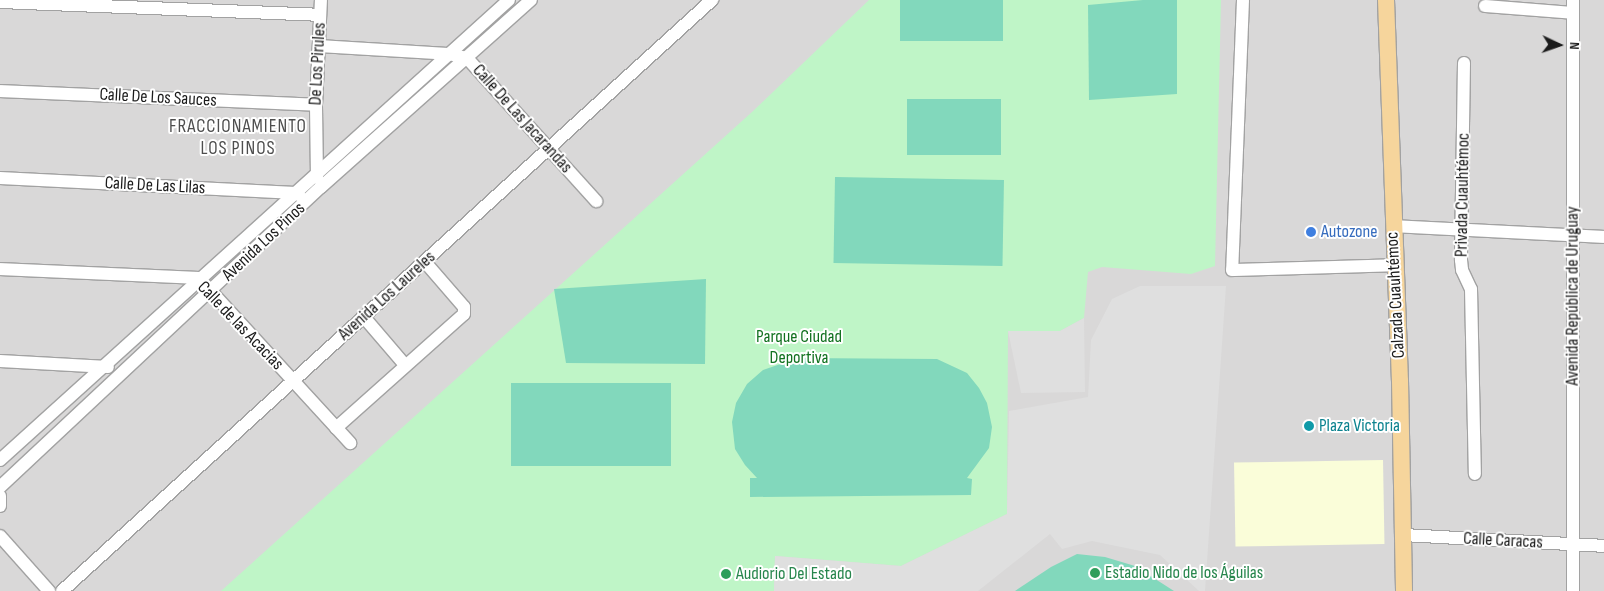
<!DOCTYPE html>
<html>
<head>
<meta charset="utf-8">
<style>
  body { margin:0 }
  #map { position:relative; width:1604px; height:591px; overflow:hidden; background:#ece9e1; font-family:"Sofia Sans Condensed",sans-serif }
  div>[style] { position:absolute }
  .residential>* { inset:0; background:#d9d8d8; transform-origin:0 0 }
  .education>* { inset:0; background:#fafdd9; transform-origin:0 0 }
  .park>* { inset:0; background:#bff5c7 }
  .pitch>* { inset:0; background:#82d8bc; transform-origin:0 0 }
  .parking>* { inset:0; background:#dfdfdf }
  .roads { filter:drop-shadow(1px 0 #a2a2a2) drop-shadow(-1px 0 #a2a2a2) drop-shadow(0 1px #a2a2a2) drop-shadow(0 -1px #a2a2a2) }
  .minor>* { height:12px; margin:-6px; padding:0 6px; transform-origin:6px; border-radius:6px; background:#fff }
  .major>* { height:16px; margin:-8px; padding:0 8px; transform-origin:8px; border-radius:8px; background:#f6d59c }
  .dots>* { width:14px; height:14px; translate:-50% -50%; box-sizing:border-box; border:2px solid #fff; border-radius:50% }
  span { translate:-50% -50%; white-space:nowrap; text-align:center; line-height:1.15; -webkit-text-stroke:4px #fff; paint-order:stroke }
  .street-label { font-size:18px; color:#1b1b1b }
  .shop-label { font-size:18px; color:#366cbe }
  .left { translate:0 -50%; text-align:left }
  .park-label { font-size:18px; color:#11711f }
  .culture-label { font-size:18px; color:#0d838f }
  .leisure-label { font-size:18px; color:#27864d }
  .neighbourhood-label { font-size:19px; color:#4e4e4e; letter-spacing:1px }
  .north { position:absolute; left:1534px; top:20px; width:50px; height:50px; -webkit-text-stroke:4px #fff; paint-order:stroke; rotate:93deg; font-size:14px; font-weight:700; line-height:20px; text-align:center; color:#1b1b1b }
  .north::after { content:''; display:block; margin:auto; width:18px; height:22px; background:#1b1b1b; clip-path:polygon(50% 0,100% 100%,50% 72%,0 100%) }
</style>
</head>
<body>
<div id="map">
  <div class="residential">
    <i style="left:0;top:0;width:1604px;height:591px"></i>
  </div>
  <div class="education">
    <i style="left:1383px;top:460px;width:84px;height:149px;rotate:89deg"></i>
  </div>
  <div class="park">
    <i style="clip-path:polygon(869px 0,1221px 0,1215px 266px,1191px 274px,1102px 267px,1088px 272px,1084px 318px,1060px 331px,1008px 332px,1007px 514px,901px 566px,775px 556px,774px 591px,221px 591px,752px 112px)"></i>
  </div>
  <div class="pitch">
    <i style="left:900px;top:0;width:103px;height:41px"></i>
    <i style="clip-path:polygon(1143px 0,1177px 0,1177px 94px,1089px 100px,1088px 5px)"></i>
    <i style="left:907px;top:99px;width:94px;height:56px"></i>
    <i style="left:835px;top:177px;width:169px;height:86px;rotate:1deg"></i>
    <i style="clip-path:polygon(706px 279px,705px 364px,566px 363px,554px 289px)"></i>
    <i style="clip-path:polygon(798px 358px,937px 359px,967px 373px,979px 388px,987px 403px,992px 427px,989px 448px,967px 478px,972px 479px,971px 495px,750px 497px,750px 478px,757px 478px,745px 465px,735px 449px,732px 422px,736px 403px,747px 384px,763px 370px)"></i>
    <i style="left:511px;top:383px;width:160px;height:83px"></i>
    <i style="clip-path:polygon(1077px 554px,1105px 557px,1135px 566px,1174px 591px,1015px 591px,1051px 567px)"></i>
  </div>
  <div class="parking">
    <i style="clip-path:polygon(1140px 286px,1226px 286px,1205px 591px,1199px 591px,1160px 555px,1092px 541px,1062px 549px,1050px 534px,978px 591px,774px 591px,775px 556px,901px 566px,1007px 514px,1009px 411px,1088px 397px,1091px 340px,1112px 299px)"></i>
    <i style="clip-path:polygon(1084px 318px,1085px 392px,1021px 393px,1008px 331px,1060px 331px)"></i>
  </div>
  <div class="roads">
    <div class="minor">
      <i style="left:1243px;top:0;width:270px;rotate:92.3deg"></i>
      <i style="left:1232px;top:270px;width:164px;rotate:-1.7deg"></i>
      <i style="left:1573px;top:0;width:591px;rotate:90deg"></i>
      <i style="left:0;top:2px;width:320px;rotate:2.3deg"></i>
      <i style="left:1485px;top:6px;width:88px;rotate:4.5deg"></i>
      <i style="left:319px;top:46px;width:129px;rotate:3.5deg"></i>
      <i style="left:448px;top:54px;width:19px;rotate:12deg"></i>
      <i style="left:467px;top:58px;width:193px;rotate:47.9deg"></i>
      <i style="left:1464px;top:63px;width:197px;rotate:90.9deg"></i>
      <i style="left:1461px;top:260px;width:10px;rotate:84deg"></i>
      <i style="left:1462px;top:270px;width:21px;rotate:65deg"></i>
      <i style="left:1471px;top:289px;width:185px;rotate:88.8deg"></i>
      <i style="left:0;top:91px;width:316px;rotate:2.5deg"></i>
      <i style="left:0;top:178px;width:296px;rotate:2.9deg"></i>
      <i style="left:296px;top:193px;width:4px;rotate:34deg"></i>
      <i style="left:317px;top:178px;width:73px;rotate:-90.8deg"></i>
      <i style="left:316px;top:105px;width:105px;rotate:-87.3deg"></i>
      <i style="left:1393px;top:226px;width:211px;rotate:3deg"></i>
      <i style="left:0;top:269px;width:199px;rotate:2.6deg"></i>
      <i style="left:199px;top:278px;width:224px;rotate:47.5deg"></i>
      <i style="left:363px;top:316px;width:65px;rotate:49.4deg"></i>
      <i style="left:0;top:361px;width:108px;rotate:3.2deg"></i>
      <i style="left:336px;top:428px;width:171px;rotate:-41.7deg"></i>
      <i style="left:464px;top:314px;width:7px;rotate:-90deg"></i>
      <i style="left:464px;top:307px;width:60px;rotate:-130.9deg"></i>
      <i style="left:0;top:460px;width:686px;rotate:-42.11deg"></i>
      <i style="left:0;top:487px;width:439px;rotate:-43.1deg"></i>
      <i style="left:321px;top:187px;width:281px;rotate:-41.7deg"></i>
      <i style="left:0;top:496px;width:10px;rotate:90deg"></i>
      <i style="left:1403px;top:535px;width:201px;rotate:3.1deg"></i>
      <i style="left:0;top:536px;width:74px;rotate:48.3deg"></i>
      <i style="left:62px;top:591px;width:879px;rotate:-42.28deg"></i>
    </div>
    <div class="major">
      <i style="left:1386px;top:0;width:381px;rotate:87.9deg"></i>
      <i style="left:1400px;top:381px;width:210px;rotate:88.9deg"></i>
    </div>
  </div>
  <div class="dots">
    <i style="left:1311px;top:232px;background:#3f7fe0"></i>
    <i style="left:1309px;top:426px;background:#0f9aa8"></i>
    <i style="left:1095px;top:573px;background:#2e9e5b"></i>
    <i style="left:726px;top:574px;background:#2e9e5b"></i>
  </div>
  <div class="street-label">
    <span style="left:318px;top:64px;rotate:-87deg">De Los Pirules</span>
    <span style="left:158px;top:98px;rotate:3deg">Calle De Los Sauces</span>
    <span style="left:522px;top:119px;rotate:48deg">Calle De Las Jacarandas</span>
    <span style="left:155px;top:186px;rotate:3deg">Calle De Las Lilas</span>
    <span style="left:1463px;top:195px;rotate:-89deg">Privada Cuauhtémoc</span>
    <span style="left:264px;top:242px;rotate:-43deg">Avenida Los Pinos</span>
    <span style="left:1396px;top:295px;rotate:-93deg">Calzada Cuauhtémoc</span>
    <span style="left:387px;top:296px;rotate:-42deg">Avenida Los Laureles</span>
    <span style="left:1573px;top:296px;rotate:-90deg">Avenida República de Uruguay</span>
    <span style="left:240px;top:326px;rotate:46deg">Calle de las Acacias</span>
    <span style="left:1503px;top:541px;rotate:3deg">Calle Caracas</span>
  </div>
  <div class="shop-label">
    <span class="left" style="left:1321px;top:232px">Autozone</span>
  </div>
  <div class="park-label">
    <span style="left:799px;top:348px">Parque Ciudad<br>Deportiva</span>
  </div>
  <div class="culture-label">
    <span class="left" style="left:1319px;top:426px">Plaza Victoria</span>
  </div>
  <div class="leisure-label">
    <span class="left" style="left:1105px;top:573px">Estadio Nido de los Águilas</span>
    <span class="left" style="left:736px;top:574px">Audiorio Del Estado</span>
  </div>
  <div class="neighbourhood-label">
    <span style="left:238px;top:138px">FRACCIONAMIENTO<br>LOS PINOS</span>
  </div>
  <div class="north">N</div>
</div>
</body>
</html>
